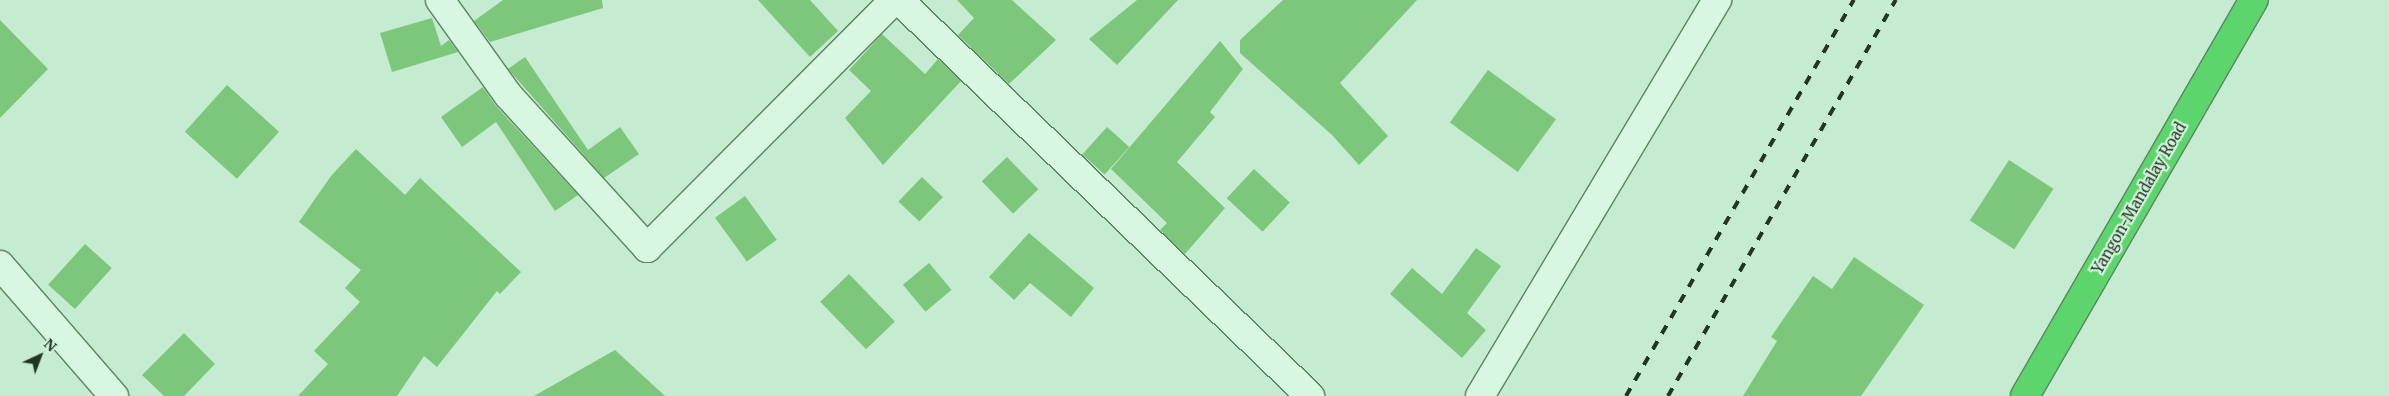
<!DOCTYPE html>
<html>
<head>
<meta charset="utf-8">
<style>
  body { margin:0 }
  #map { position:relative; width:2389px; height:396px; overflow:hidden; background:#c5ebd0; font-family:Merriweather,serif }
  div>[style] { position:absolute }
  .building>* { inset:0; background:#7dc77d; transform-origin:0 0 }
  .roads { filter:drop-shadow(1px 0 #5c8561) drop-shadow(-1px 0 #5c8561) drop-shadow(0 1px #5c8561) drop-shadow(0 -1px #5c8561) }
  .street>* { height:28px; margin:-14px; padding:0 14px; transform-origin:14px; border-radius:14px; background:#d7f7e0 }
  .highway>* { height:28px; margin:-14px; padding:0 14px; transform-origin:14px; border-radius:14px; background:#5bd56c }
  .rail>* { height:4px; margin-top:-2px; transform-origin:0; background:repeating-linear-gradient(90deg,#1f3621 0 9px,transparent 0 18px) }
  span { translate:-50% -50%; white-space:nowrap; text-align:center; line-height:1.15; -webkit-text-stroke:4.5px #d4f3dd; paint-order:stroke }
  .street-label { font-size:15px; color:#1f3621 }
  .north { position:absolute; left:15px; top:331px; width:50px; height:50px; -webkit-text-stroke:4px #d4f3dd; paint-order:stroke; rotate:43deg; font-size:14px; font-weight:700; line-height:20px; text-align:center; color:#1f3621 }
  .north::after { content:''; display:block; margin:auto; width:18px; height:22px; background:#1f3621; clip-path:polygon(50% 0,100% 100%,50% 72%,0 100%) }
</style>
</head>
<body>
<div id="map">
  <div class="building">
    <i style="clip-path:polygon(503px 0,602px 0,603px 8px,490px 42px,474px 21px)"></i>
    <i style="clip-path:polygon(758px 0,810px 0,838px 31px,810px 57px)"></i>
    <i style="clip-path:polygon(957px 0,1012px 0,1056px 40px,1009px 84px,958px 35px,974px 18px)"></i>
    <i style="clip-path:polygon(1137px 0,1178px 0,1117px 65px,1089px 39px)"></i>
    <i style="clip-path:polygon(1283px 0,1417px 0,1340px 83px,1388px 136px,1359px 165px,1332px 135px,1240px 53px,1240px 40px)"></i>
    <i style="clip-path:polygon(432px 18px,441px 46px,449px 40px,458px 52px,392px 72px,380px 33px)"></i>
    <i style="clip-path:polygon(0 20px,48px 69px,0 118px)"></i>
    <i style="clip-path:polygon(882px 34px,925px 74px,938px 59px,961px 81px,883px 165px,845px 118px,871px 91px,849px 70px)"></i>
    <i style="clip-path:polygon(1220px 41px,1243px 69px,1210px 112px,1215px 117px,1177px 162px,1225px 208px,1185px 254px,1160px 230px,1167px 223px,1111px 169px)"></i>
    <i style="clip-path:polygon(525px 57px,588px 150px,620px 127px,639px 154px,604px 178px,508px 69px)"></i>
    <i style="left:1488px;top:70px;width:84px;height:65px;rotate:36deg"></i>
    <i style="left:227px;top:85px;width:70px;height:63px;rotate:42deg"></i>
    <i style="clip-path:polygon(483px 87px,496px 106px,578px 195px,555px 211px,496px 122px,462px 147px,441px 117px)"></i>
    <i style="left:1107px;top:127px;width:30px;height:37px;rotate:42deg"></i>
    <i style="clip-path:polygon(356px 149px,405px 195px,420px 178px,521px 272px,500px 294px,497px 291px,437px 367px,424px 356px,397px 396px,298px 396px,328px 364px,314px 351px,360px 302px,345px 288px,361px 270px,299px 222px,331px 176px)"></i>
    <i style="left:1007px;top:157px;width:45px;height:35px;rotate:46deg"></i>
    <i style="left:2009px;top:160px;width:53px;height:72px;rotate:33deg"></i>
    <i style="left:1254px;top:169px;width:49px;height:40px;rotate:43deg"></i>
    <i style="left:922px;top:177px;width:29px;height:34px;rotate:44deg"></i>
    <i style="left:745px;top:196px;width:54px;height:37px;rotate:54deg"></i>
    <i style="clip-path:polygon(1029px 233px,1094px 288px,1071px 317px,1030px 283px,1014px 300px,989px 277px)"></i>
    <i style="left:85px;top:244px;width:36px;height:55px;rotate:42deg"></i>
    <i style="clip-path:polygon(1476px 248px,1501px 266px,1467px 313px,1486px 330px,1462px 358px,1390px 294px,1412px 268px,1442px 294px)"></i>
    <i style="clip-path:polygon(1854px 257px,1924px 305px,1861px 396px,1743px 396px,1777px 341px,1771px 337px,1813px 276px,1832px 289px)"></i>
    <i style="left:929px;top:263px;width:35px;height:34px;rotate:50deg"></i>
    <i style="left:849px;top:274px;width:66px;height:40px;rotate:46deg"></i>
    <i style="clip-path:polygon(184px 333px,215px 364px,184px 396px,164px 396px,142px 375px)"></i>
    <i style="clip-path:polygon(615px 350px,665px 396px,534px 396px)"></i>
  </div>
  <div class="roads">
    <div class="street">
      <i style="left:440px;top:0;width:117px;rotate:54.4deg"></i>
      <i style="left:508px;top:95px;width:207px;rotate:47.7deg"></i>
      <i style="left:647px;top:248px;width:350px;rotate:-45.1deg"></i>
      <i style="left:899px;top:0;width:571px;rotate:43.94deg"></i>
      <i style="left:0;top:265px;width:174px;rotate:49deg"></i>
      <i style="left:1480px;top:396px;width:462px;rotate:-59.1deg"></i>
    </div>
    <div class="highway">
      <i style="left:2025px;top:396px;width:457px;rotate:-60deg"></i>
    </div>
  </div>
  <div class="rail">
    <i style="left:1626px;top:396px;width:457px;rotate:-60.1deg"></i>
    <i style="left:1668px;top:396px;width:457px;rotate:-60.1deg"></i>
  </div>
  <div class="street-label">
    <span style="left:2139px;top:198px;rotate:-60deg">Yangon-Mandalay Road</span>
  </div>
  <div class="north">N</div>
</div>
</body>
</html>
